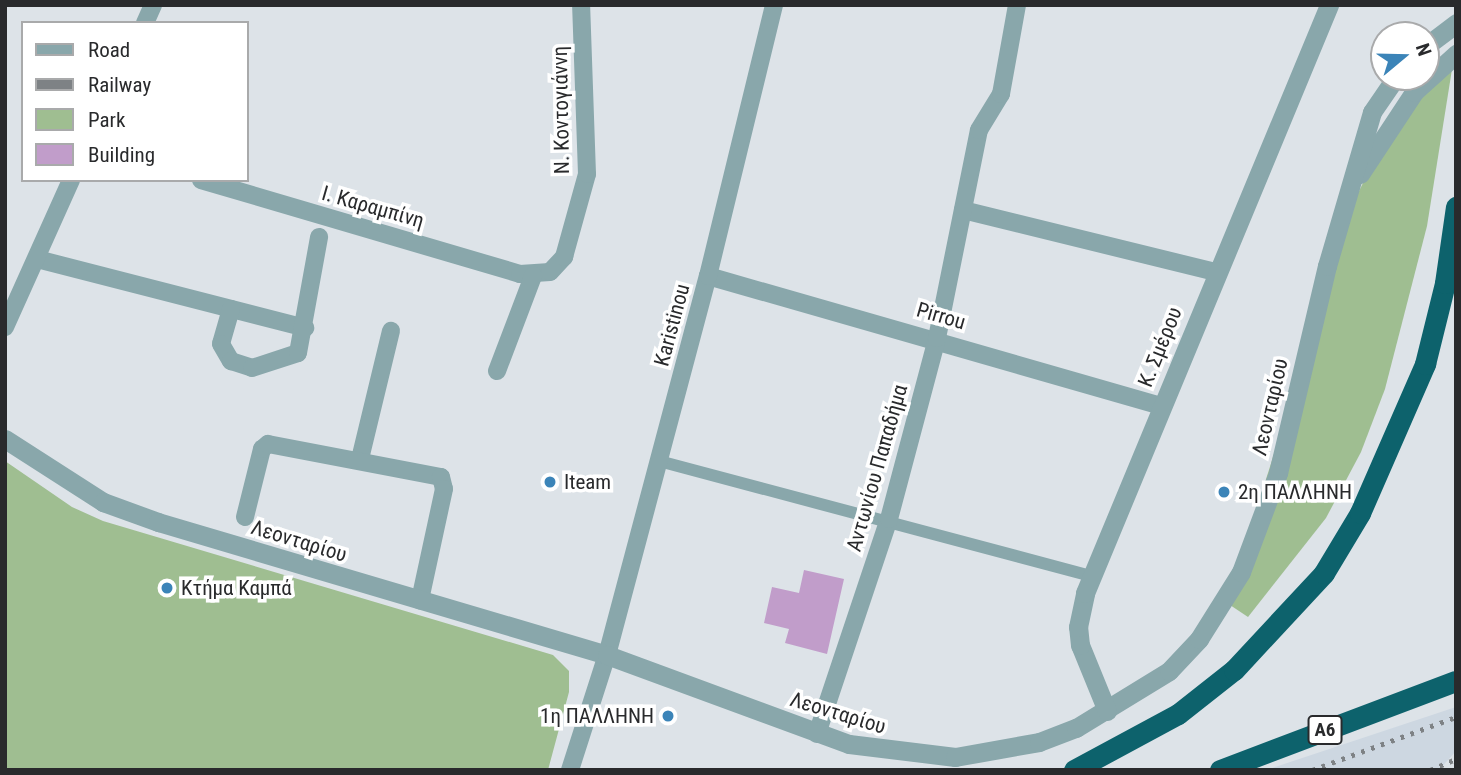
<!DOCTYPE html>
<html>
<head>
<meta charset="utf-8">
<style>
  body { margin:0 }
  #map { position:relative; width:1461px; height:775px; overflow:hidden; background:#dde3e8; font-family:"Roboto Condensed",sans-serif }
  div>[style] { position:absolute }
  .built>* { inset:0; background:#cdd7e1 }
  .green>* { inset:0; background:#9fbe91 }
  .building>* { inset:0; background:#c19dca }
  .pedestrian>* { height:12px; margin:-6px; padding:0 6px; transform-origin:6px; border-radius:6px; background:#89a7ab }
  .minor>* { height:18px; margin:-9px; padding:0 9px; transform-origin:9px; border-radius:9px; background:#89a7ab }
  .tertiary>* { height:19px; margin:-9.5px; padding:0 9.5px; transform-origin:9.5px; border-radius:9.5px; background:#89a7ab }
  .motorway>* { height:21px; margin:-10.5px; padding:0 10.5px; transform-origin:10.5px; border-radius:10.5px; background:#0d626c }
  .rail>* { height:5px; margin-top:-2.5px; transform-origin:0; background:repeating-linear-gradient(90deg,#7e8285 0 3.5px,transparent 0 10.5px) }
  .dots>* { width:19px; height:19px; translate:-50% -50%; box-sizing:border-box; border:4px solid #fff; border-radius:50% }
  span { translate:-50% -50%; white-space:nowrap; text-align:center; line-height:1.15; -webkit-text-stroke:7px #fff; paint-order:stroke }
  .shield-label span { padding:2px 5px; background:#fff; border:2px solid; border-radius:5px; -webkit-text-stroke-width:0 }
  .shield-label { font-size:19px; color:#292a2c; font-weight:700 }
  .street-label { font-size:21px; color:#292a2c }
  .poi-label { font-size:21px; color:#292a2c }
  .left { translate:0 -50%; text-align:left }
  .right { translate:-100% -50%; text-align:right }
  .frame { position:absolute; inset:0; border:7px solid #292a2c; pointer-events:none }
  .legend { position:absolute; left:21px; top:21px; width:228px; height:161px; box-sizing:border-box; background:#fff; border:2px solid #a9aaab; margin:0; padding:9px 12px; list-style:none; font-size:21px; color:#292a2c }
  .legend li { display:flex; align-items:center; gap:14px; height:35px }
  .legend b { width:35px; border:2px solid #a9aaab }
  .north { position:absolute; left:1370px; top:21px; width:70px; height:70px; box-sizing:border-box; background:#fff; border:2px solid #a9aaab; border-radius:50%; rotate:71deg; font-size:19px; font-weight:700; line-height:28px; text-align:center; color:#292a2c }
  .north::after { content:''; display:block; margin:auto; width:24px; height:32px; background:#3b84b8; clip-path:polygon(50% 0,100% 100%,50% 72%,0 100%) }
</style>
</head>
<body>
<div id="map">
  <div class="built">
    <i style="clip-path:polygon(1456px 707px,1456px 751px,1439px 770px,1266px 770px)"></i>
  </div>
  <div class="green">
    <i style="clip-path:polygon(1453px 63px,1427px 226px,1385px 389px,1361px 452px,1326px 518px,1248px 617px,1227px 603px,1353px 203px,1375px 159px,1401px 121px)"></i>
    <i style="clip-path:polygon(5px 461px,72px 507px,103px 521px,553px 655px,569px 671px,569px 692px,548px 770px,5px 770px)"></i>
  </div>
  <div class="building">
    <i style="clip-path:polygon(804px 570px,844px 579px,827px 654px,785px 643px,789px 629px,764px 623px,772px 587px,799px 593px)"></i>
  </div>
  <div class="pedestrian">
    <i style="left:659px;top:461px;width:447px;rotate:14.9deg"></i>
  </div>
  <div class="minor">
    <i style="left:145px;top:23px;width:20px;rotate:-66deg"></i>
    <i style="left:201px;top:180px;width:333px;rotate:16.4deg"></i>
    <i style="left:520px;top:274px;width:30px;rotate:-4deg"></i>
    <i style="left:550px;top:272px;width:21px;rotate:-47deg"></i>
    <i style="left:564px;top:257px;width:86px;rotate:-74.5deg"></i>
    <i style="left:587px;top:174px;width:169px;rotate:-92deg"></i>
    <i style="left:963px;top:210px;width:260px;rotate:13.8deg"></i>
    <i style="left:37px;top:259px;width:277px;rotate:14.4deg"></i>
    <i style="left:708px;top:276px;width:470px;rotate:16deg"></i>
    <i style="left:231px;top:309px;width:36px;rotate:106deg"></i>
    <i style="left:221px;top:344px;width:20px;rotate:60deg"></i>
    <i style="left:231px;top:361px;width:22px;rotate:18deg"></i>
    <i style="left:252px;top:368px;width:48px;rotate:-18.1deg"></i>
    <i style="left:298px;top:353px;width:118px;rotate:-79.7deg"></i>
    <i style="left:5px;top:327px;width:161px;rotate:-65.8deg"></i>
    <i style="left:497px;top:371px;width:102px;rotate:-69.2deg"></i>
    <i style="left:360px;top:459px;width:132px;rotate:-76.4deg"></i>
    <i style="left:245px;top:517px;width:70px;rotate:-76deg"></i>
    <i style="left:262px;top:449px;width:8px;rotate:-40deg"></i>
    <i style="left:268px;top:444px;width:176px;rotate:10.8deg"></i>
    <i style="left:441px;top:477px;width:12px;rotate:76deg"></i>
    <i style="left:444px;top:489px;width:114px;rotate:102.2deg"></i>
    <i style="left:817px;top:734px;width:227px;rotate:-71.5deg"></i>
    <i style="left:889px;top:519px;width:187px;rotate:-75.1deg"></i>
    <i style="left:937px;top:338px;width:212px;rotate:-78.6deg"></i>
    <i style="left:979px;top:130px;width:42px;rotate:-58.6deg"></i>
    <i style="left:1001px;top:94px;width:90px;rotate:-79.8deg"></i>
    <i style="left:570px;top:770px;width:121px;rotate:-72.2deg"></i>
    <i style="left:607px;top:655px;width:392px;rotate:-75.1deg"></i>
    <i style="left:708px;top:276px;width:279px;rotate:-76.3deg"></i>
  </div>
  <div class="tertiary">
    <i style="left:1426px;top:46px;width:38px;rotate:-37deg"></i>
    <i style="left:1360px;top:174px;width:98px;rotate:-56.6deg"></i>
    <i style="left:1414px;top:92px;width:57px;rotate:-42.1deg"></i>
    <i style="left:5px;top:439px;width:117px;rotate:32.7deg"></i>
    <i style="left:103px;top:502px;width:59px;rotate:20deg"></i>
    <i style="left:158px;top:522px;width:468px;rotate:16.5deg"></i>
    <i style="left:607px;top:655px;width:258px;rotate:20.2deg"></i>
    <i style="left:849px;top:744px;width:107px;rotate:7deg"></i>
    <i style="left:955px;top:757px;width:85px;rotate:-10.1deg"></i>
    <i style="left:1039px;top:742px;width:40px;rotate:-21deg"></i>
    <i style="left:1076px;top:728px;width:109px;rotate:-31.5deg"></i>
    <i style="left:1169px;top:671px;width:44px;rotate:-46.8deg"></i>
    <i style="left:1199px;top:639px;width:79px;rotate:-57.9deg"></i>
    <i style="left:1241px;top:572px;width:106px;rotate:-69.5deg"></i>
    <i style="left:1278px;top:473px;width:213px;rotate:-76.7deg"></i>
    <i style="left:1327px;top:266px;width:160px;rotate:-73.7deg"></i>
    <i style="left:1372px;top:112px;width:42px;rotate:-55.6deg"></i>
    <i style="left:1107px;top:711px;width:71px;rotate:-112.2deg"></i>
    <i style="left:1080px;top:645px;width:18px;rotate:-96deg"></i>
    <i style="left:1078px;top:627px;width:35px;rotate:-78deg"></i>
    <i style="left:1085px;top:593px;width:637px;rotate:-67.46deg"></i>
  </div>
  <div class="motorway">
    <i style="left:1074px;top:770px;width:118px;rotate:-28.3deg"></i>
    <i style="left:1178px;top:714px;width:71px;rotate:-38.2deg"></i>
    <i style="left:1234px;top:670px;width:132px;rotate:-47.1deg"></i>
    <i style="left:1324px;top:573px;width:70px;rotate:-59deg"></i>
    <i style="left:1360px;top:513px;width:163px;rotate:-66.4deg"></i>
    <i style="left:1425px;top:364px;width:83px;rotate:-76.1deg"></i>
    <i style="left:1445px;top:283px;width:77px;rotate:-81.8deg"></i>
    <i style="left:1220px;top:770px;width:252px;rotate:-20.7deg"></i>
  </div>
  <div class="rail">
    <i style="left:1312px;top:770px;width:153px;rotate:-20.2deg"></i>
    <i style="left:1430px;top:770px;width:28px;rotate:-23deg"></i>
  </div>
  <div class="dots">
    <i style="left:550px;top:482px;background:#3b84b8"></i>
    <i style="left:1224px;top:492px;background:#3b84b8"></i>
    <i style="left:167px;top:588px;background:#3b84b8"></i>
    <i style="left:668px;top:716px;background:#3b84b8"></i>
  </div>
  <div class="shield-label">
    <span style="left:1325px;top:730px">Α6</span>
  </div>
  <div class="street-label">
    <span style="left:561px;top:110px;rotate:-91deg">Ν. Koντογιάννη</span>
    <span style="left:373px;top:207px;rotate:16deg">Ι. Καραμπίνη</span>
    <span style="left:941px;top:316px;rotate:16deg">Pirrou</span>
    <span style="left:672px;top:325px;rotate:-75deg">Karistinou</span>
    <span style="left:1160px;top:347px;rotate:-68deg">Κ. Σμέρου</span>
    <span style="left:1270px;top:407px;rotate:-77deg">Λεονταρίου</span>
    <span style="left:877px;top:468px;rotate:-74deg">Αντωνίου Παπαδήμα</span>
    <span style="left:299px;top:541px;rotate:17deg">Λεονταρίου</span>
    <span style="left:838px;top:713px;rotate:17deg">Λεονταρίου</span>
  </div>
  <div class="poi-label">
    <span class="left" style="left:564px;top:482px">Iteam</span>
    <span class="left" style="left:1238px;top:492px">2η ΠΑΛΛΗΝΗ</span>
    <span class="left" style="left:181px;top:588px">Kτήμα Καμπά</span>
    <span class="right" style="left:654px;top:716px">1η ΠΑΛΛΗΝΗ</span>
  </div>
  <div class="frame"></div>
  <ul class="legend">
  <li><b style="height:9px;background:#89a7ab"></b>Road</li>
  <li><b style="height:9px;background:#7e8285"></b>Railway</li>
  <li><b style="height:19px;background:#9fbe91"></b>Park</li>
  <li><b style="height:19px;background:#c19dca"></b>Building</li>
  </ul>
  <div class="north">N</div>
</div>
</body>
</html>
